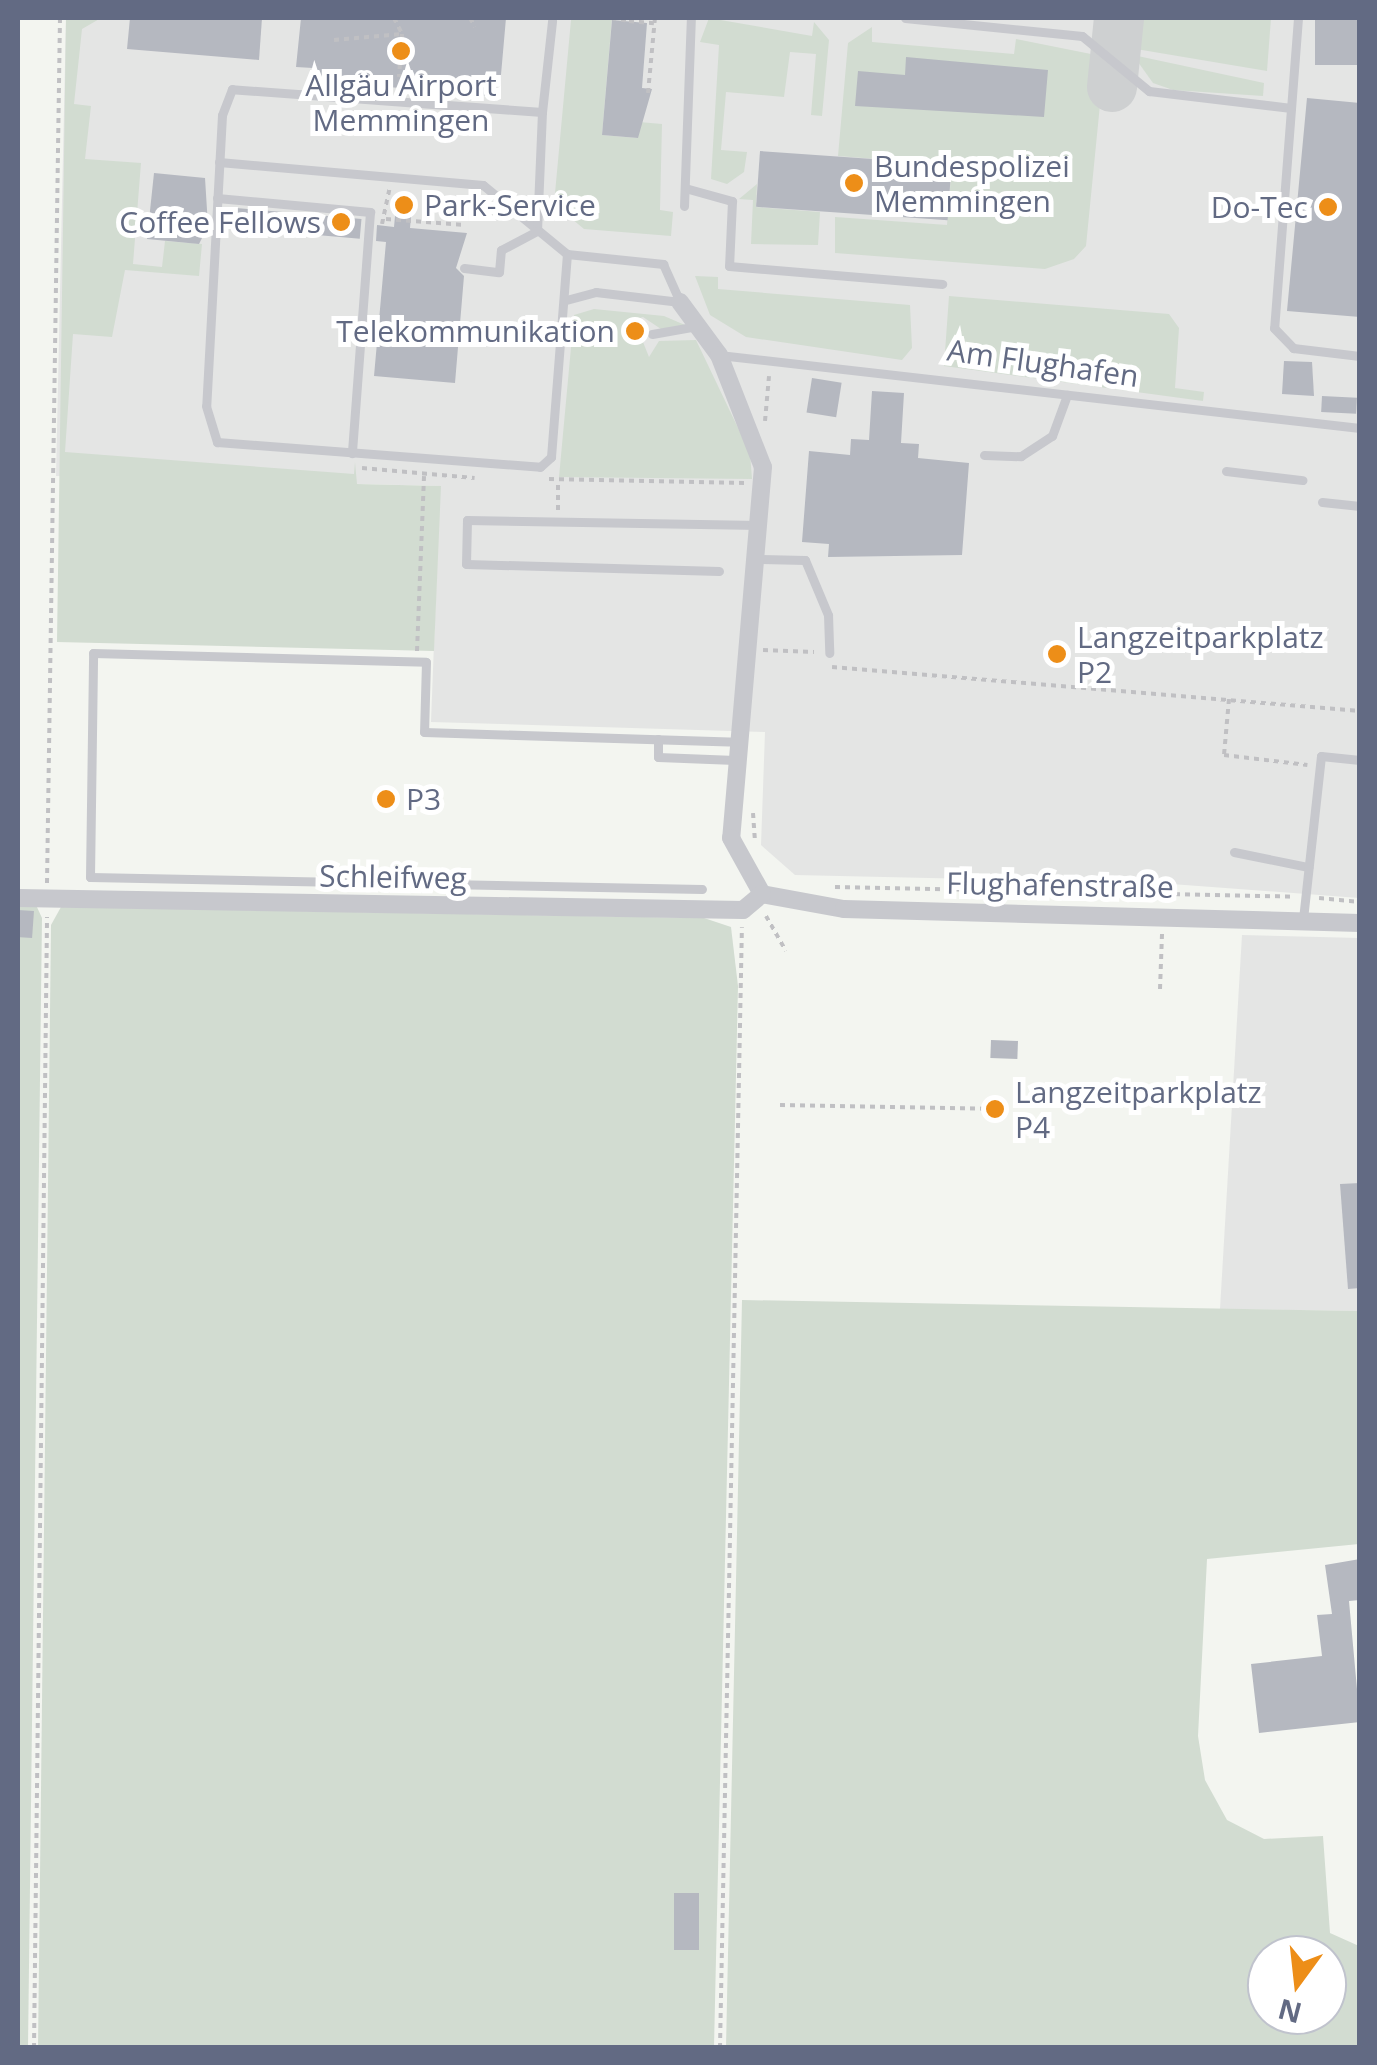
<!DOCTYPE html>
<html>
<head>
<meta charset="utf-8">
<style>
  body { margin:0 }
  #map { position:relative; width:1377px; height:2065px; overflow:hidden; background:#f3f5f0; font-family:"Open Sans",sans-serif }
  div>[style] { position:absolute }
  .built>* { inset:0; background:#e4e5e4 }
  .green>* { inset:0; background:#d2dcd1 }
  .taxiway>* { height:50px; margin:-25px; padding:0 25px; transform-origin:25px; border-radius:25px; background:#ced0d1 }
  .building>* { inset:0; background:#b5b8c0; transform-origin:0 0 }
  .path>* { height:4px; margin-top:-2px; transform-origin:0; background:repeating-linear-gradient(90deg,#c0c0c3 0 5px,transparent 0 10px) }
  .service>* { height:9px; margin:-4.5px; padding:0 4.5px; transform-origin:4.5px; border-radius:4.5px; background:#c7c8cd }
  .minor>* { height:18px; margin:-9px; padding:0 9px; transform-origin:9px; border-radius:9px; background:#c7c8cd }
  .dots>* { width:28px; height:28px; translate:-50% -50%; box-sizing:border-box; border:5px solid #fff; border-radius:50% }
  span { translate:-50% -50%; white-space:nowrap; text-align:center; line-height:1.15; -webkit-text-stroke:10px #fff; paint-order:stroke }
  .poi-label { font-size:30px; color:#626a83 }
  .left { translate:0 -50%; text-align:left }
  .right { translate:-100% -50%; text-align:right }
  .street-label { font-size:30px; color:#626a83 }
  .frame { position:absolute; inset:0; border:20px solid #626a83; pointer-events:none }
  .north { position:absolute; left:1247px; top:1935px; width:100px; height:100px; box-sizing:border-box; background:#fff; border:2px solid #c0c3cd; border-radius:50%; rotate:195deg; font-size:28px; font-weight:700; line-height:40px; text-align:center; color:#626a83 }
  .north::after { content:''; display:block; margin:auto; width:35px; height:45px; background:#ed8e18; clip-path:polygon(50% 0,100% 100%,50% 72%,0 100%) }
</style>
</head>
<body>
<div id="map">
  <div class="built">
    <i style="clip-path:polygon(66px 18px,1359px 18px,1359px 898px,1158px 883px,795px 875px,761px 845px,765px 732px,431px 722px,440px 486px,56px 476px)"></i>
    <i style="clip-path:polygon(1242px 935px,1359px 938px,1359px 1311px,1220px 1309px)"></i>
  </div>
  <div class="green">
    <i style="clip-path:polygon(66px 18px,101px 18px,82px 29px,74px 104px,91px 106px,85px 159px,141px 163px,133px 264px,162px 267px,165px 241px,202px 244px,199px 276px,125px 270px,112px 337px,73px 334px,65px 452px,354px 474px,355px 462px,357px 484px,441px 486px,434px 651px,57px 642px)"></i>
    <i style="clip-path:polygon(612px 18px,602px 135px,637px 138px,639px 122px,662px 124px,660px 210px,673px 212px,671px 236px,584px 229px,554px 204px,571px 20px)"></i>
    <i style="clip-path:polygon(709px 18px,812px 36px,814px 22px,829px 40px,822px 116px,811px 115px,816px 54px,790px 52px,784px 97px,726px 92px,721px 150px,747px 152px,744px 172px,727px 184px,711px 179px,719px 45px,700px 42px)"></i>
    <i style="clip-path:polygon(1136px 18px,1271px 18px,1267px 71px,1136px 49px)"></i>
    <i style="clip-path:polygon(872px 27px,872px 42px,1014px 54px,1016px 39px,1096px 55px,1104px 64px,1086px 246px,1074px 259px,1045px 269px,835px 253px,835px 217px,947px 225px,952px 165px,838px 156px,848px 43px)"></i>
    <i style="clip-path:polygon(1133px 55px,1264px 83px,1263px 96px,1173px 90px,1153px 83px)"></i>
    <i style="clip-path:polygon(757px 184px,756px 207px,820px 212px,818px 245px,751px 244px,753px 200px,739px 199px)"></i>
    <i style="clip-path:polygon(695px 276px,718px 277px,718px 289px,910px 305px,912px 348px,902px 360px,746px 337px,710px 315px)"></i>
    <i style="clip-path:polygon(949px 296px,1169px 314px,1179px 328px,1175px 388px,1204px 392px,1203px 401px,944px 366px)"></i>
    <i style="clip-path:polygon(594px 309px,664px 316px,685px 325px,661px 329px,643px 317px,627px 322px,624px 339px,643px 342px,649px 357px,659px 341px,696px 340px,750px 453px,752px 479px,559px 477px,574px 315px)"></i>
    <i style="clip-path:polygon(18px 905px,36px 905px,42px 918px,28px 2047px,18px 2048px)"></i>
    <i style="clip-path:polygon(61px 907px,704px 918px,731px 927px,738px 986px,714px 2047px,38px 2048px,51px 925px)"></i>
    <i style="clip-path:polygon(evenodd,742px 1300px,1359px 1311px,1359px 1544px,1207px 1559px,1198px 1736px,1205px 1780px,1227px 1820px,1264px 1839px,1323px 1836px,1330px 1933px,1359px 1946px,1359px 2047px,726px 2047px,742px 1300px,1267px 1955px,1327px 1955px,1327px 2015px,1267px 2015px,1267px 1955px)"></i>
  </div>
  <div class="taxiway">
    <i style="left:1112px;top:87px;width:69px;rotate:-84.2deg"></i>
  </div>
  <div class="building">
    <i style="clip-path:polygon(130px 18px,262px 18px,259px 60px,127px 49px)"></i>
    <i style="clip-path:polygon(301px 18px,506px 18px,500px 86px,488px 85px,487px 96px,312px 80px,313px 68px,296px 67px)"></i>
    <i style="left:1315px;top:18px;width:45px;height:47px"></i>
    <i style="clip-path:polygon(612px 20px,647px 23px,642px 88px,652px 89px,638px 138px,602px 135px)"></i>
    <i style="clip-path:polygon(906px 57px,1048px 70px,1044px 117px,855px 106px,858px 71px,905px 75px)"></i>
    <i style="clip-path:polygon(1307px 98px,1360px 103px,1360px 317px,1287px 311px)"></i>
    <i style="left:760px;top:151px;width:192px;height:56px;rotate:4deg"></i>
    <i style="clip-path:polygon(154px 173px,205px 178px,208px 226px,199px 244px,147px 239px)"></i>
    <i style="clip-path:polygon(397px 195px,413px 196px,410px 228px,467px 233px,456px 268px,464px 276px,455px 383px,374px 376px,386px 242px,376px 241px,377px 225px,394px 227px)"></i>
    <i style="left:225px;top:207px;width:137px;height:20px;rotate:5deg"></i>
    <i style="clip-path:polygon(1284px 361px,1312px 362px,1314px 396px,1282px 394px)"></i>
    <i style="left:812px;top:378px;width:30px;height:35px;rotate:9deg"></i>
    <i style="clip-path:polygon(872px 391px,904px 393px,901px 443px,919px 444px,918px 458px,969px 463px,962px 555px,828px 557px,829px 544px,802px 542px,809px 451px,850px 455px,851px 439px,869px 440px)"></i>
    <i style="left:1322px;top:396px;width:35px;height:16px;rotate:3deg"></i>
    <i style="left:18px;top:910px;width:16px;height:27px;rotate:4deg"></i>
    <i style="left:991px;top:1040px;width:27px;height:18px;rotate:2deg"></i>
    <i style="clip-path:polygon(1360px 1183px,1360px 1288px,1348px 1289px,1340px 1184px)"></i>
    <i style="clip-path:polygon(1360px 1559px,1360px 1600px,1349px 1601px,1360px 1722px,1259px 1733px,1251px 1664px,1322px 1656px,1317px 1615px,1332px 1614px,1325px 1565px)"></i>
    <i style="left:674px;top:1893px;width:25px;height:57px"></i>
  </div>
  <div class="path">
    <i style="left:394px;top:18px;width:18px;rotate:63deg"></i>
    <i style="left:470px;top:18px;width:10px;rotate:61deg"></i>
    <i style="left:611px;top:18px;width:19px;rotate:9deg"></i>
    <i style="left:629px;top:21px;width:25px;rotate:5deg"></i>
    <i style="left:334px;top:40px;width:68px;rotate:-5deg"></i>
    <i style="left:402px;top:34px;width:43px;rotate:94deg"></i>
    <i style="left:648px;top:93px;width:75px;rotate:-84.7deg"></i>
    <i style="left:386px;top:219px;width:79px;rotate:4.3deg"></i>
    <i style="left:382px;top:224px;width:35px;rotate:-78deg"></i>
    <i style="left:765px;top:421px;width:45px;rotate:-84.9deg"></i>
    <i style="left:362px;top:468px;width:113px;rotate:5.1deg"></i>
    <i style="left:549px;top:479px;width:196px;rotate:1.2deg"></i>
    <i style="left:558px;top:510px;width:30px;rotate:-90deg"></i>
    <i style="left:763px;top:650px;width:51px;rotate:2.2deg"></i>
    <i style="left:417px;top:651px;width:175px;rotate:-87.7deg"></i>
    <i style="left:832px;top:667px;width:530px;rotate:4.76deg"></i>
    <i style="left:1229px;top:699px;width:56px;rotate:95.1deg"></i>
    <i style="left:1224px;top:755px;width:84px;rotate:6.9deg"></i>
    <i style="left:753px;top:813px;width:30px;rotate:86deg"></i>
    <i style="left:47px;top:883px;width:865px;rotate:-89.14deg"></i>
    <i style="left:835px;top:887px;width:460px;rotate:1.2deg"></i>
    <i style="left:1319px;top:898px;width:41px;rotate:5.6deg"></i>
    <i style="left:766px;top:916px;width:40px;rotate:60.3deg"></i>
    <i style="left:1160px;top:989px;width:55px;rotate:-87.9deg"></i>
    <i style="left:780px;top:1105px;width:224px;rotate:1deg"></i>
    <i style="left:34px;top:2048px;width:1131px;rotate:-89.34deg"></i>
    <i style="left:720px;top:2048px;width:1121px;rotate:-88.88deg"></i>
  </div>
  <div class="service">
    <i style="left:905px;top:18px;width:178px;rotate:5.8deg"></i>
    <i style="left:1082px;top:36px;width:87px;rotate:39.4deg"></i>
    <i style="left:1149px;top:91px;width:143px;rotate:6.8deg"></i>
    <i style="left:1298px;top:18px;width:311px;rotate:94.4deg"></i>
    <i style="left:1274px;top:328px;width:28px;rotate:46deg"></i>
    <i style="left:1293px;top:348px;width:67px;rotate:6.8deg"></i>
    <i style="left:542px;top:112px;width:92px;rotate:-83.7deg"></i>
    <i style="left:219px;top:162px;width:265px;rotate:5deg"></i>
    <i style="left:483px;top:185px;width:109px;rotate:39.4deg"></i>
    <i style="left:567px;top:254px;width:97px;rotate:5.9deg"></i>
    <i style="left:663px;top:264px;width:42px;rotate:65.9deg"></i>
    <i style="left:680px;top:302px;width:85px;rotate:-173.2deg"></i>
    <i style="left:596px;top:292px;width:30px;rotate:165deg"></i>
    <i style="left:685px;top:188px;width:49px;rotate:15.5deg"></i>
    <i style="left:732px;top:201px;width:65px;rotate:92.6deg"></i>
    <i style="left:729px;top:266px;width:214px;rotate:4.8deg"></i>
    <i style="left:217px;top:198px;width:154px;rotate:5.2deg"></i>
    <i style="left:370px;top:212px;width:242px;rotate:94.3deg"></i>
    <i style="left:684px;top:206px;width:188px;rotate:-87.9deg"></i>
    <i style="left:537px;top:231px;width:119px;rotate:-87.6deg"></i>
    <i style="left:542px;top:112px;width:311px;rotate:-175.8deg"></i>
    <i style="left:232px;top:89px;width:28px;rotate:111deg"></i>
    <i style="left:222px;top:115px;width:291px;rotate:93.1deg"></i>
    <i style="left:206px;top:406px;width:38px;rotate:73deg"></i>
    <i style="left:217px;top:442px;width:324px;rotate:4.4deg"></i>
    <i style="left:540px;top:467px;width:15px;rotate:-42deg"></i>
    <i style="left:551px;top:457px;width:204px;rotate:-85.5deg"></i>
    <i style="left:464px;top:268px;width:35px;rotate:7deg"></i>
    <i style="left:499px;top:272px;width:22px;rotate:-85deg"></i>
    <i style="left:501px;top:250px;width:41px;rotate:-27.8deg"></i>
    <i style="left:652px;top:334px;width:47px;rotate:-9.9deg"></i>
    <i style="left:719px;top:355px;width:645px;rotate:6.5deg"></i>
    <i style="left:984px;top:455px;width:37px;rotate:2deg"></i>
    <i style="left:1021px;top:456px;width:37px;rotate:-33deg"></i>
    <i style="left:1052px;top:436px;width:44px;rotate:-69.9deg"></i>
    <i style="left:1226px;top:471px;width:77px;rotate:6.8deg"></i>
    <i style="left:1322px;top:502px;width:38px;rotate:6deg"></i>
    <i style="left:760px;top:559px;width:45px;rotate:1.3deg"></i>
    <i style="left:805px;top:560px;width:60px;rotate:67.3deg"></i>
    <i style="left:828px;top:615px;width:38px;rotate:88deg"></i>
    <i style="left:719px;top:571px;width:253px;rotate:-178.4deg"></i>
    <i style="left:466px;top:564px;width:44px;rotate:-88.7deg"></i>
    <i style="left:467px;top:520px;width:292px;rotate:1deg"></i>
    <i style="left:658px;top:739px;width:18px;rotate:90deg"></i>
    <i style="left:658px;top:757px;width:77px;rotate:2.2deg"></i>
    <i style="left:1234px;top:852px;width:76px;rotate:11.5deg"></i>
    <i style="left:702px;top:889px;width:612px;rotate:-178.88deg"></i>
    <i style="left:90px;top:877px;width:224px;rotate:-89.2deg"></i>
    <i style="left:93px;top:653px;width:333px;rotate:1.5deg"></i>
    <i style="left:426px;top:662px;width:70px;rotate:91.6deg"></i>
    <i style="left:424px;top:732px;width:313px;rotate:1.8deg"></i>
    <i style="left:1303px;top:919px;width:164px;rotate:-83.7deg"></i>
    <i style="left:1321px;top:756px;width:39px;rotate:6deg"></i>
  </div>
  <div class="minor">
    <i style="left:680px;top:302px;width:66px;rotate:53.7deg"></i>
    <i style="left:719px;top:355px;width:120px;rotate:68.6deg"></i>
    <i style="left:763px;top:467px;width:372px;rotate:94.9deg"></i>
    <i style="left:731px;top:838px;width:64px;rotate:61deg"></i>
    <i style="left:762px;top:894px;width:83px;rotate:10.4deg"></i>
    <i style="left:844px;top:909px;width:516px;rotate:1.55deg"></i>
    <i style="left:18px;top:898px;width:725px;rotate:0.95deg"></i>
    <i style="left:743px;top:910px;width:25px;rotate:-40deg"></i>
  </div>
  <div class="dots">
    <i style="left:401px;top:51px;background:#ed8e18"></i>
    <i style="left:854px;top:183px;background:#ed8e18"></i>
    <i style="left:404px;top:205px;background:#ed8e18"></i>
    <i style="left:1328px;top:207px;background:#ed8e18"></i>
    <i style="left:341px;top:222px;background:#ed8e18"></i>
    <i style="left:635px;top:331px;background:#ed8e18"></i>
    <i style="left:1057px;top:654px;background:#ed8e18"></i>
    <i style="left:386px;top:799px;background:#ed8e18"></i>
    <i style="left:995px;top:1109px;background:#ed8e18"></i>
  </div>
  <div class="poi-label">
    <span style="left:401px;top:102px">Allgäu Airport<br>Memmingen</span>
    <span class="left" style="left:874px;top:183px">Bundespolizei<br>Memmingen</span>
    <span class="left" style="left:424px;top:205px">Park-Service</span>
    <span class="right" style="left:1308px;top:207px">Do-Tec</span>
    <span class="right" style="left:321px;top:222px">Coffee Fellows</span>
    <span class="right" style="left:615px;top:331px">Telekommunikation</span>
    <span class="left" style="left:1077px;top:654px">Langzeitparkplatz<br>P2</span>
    <span class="left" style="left:406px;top:799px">P3</span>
    <span class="left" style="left:1015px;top:1109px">Langzeitparkplatz<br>P4</span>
  </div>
  <div class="street-label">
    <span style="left:1043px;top:363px;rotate:8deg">Am Flughafen</span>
    <span style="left:393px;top:877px;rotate:1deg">Schleifweg</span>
    <span style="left:1060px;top:885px;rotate:1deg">Flughafenstraße</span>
  </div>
  <div class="frame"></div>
  <div class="north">N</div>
</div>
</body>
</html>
